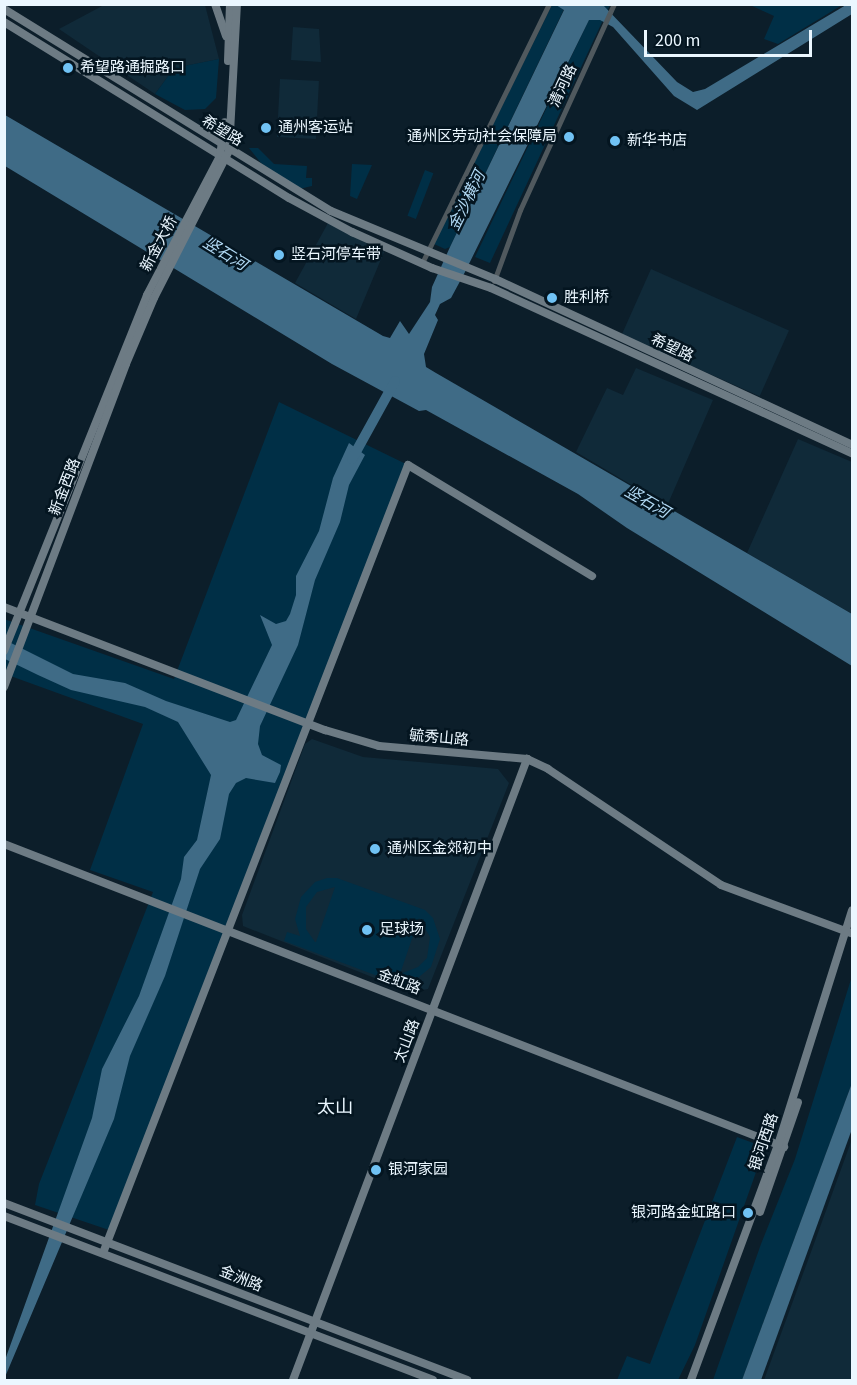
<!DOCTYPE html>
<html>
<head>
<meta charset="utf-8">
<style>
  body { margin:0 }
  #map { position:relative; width:857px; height:1385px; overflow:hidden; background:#0c1e2a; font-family:"Source Sans 3","Noto Sans SC",sans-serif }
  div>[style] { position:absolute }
  .built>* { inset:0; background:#102a39; transform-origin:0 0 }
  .green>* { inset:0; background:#002f46; transform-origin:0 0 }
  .water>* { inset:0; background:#3f6b86 }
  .river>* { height:10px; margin:-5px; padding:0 5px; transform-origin:5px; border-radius:5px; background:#3f6b86 }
  .street>* { height:5px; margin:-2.5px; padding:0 2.5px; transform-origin:2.5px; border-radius:2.5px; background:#50595e }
  .secondary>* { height:8px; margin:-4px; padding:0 4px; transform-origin:4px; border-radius:4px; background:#6d7b84 }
  .dots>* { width:16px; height:16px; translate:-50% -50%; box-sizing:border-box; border:3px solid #041520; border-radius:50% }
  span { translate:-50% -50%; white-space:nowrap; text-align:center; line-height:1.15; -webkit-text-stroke:5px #041520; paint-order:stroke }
  .poi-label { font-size:15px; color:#ebf7ff }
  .left { translate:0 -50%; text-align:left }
  .right { translate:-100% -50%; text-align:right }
  .street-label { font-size:15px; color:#ebf7ff }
  .water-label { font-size:16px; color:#b1d9f4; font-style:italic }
  .quarter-label { font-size:18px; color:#ebf7ff }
  .frame { position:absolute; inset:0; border:6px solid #ebf7ff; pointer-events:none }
  .scale { position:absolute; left:644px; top:30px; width:168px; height:27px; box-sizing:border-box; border:3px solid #ebf7ff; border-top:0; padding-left:8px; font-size:18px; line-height:21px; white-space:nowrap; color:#ebf7ff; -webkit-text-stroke:4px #041520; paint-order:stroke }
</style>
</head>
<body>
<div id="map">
  <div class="built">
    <i style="clip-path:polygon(104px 5px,205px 5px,219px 59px,174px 68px,155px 94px,59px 29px)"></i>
    <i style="clip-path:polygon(293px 27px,319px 29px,321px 62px,291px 60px)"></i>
    <i style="left:280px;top:79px;width:39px;height:58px;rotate:3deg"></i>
    <i style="clip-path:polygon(328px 223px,384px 252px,356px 319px,295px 283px)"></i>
    <i style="left:651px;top:269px;width:151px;height:72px;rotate:24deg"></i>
    <i style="clip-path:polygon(636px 368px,713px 400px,667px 506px,576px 452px,607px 388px,623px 395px)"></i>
    <i style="clip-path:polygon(798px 439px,852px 462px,852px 614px,747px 553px)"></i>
    <i style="clip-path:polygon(312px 739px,363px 757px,498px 769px,509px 783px,428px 989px,410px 992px,243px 926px,242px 915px,305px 744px)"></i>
    <i style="clip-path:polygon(852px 1139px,852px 1380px,764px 1380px,811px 1252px)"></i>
  </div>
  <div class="green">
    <i style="clip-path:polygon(552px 5px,566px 5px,450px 247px,445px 249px,434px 244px)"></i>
    <i style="clip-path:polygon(596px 5px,610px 5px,490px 263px,475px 257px)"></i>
    <i style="clip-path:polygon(750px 5px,842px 5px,778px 44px,764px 39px,774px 16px)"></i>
    <i style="clip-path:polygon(219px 59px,216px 98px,205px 109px,185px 110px,155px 94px,174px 68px)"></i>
    <i style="clip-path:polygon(249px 148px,258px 148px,274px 164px,307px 166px,306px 178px,312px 178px,312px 186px,299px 189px,261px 163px)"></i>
    <i style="clip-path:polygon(352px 164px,372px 165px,357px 199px,350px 196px)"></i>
    <i style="left:425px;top:170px;width:9px;height:49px;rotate:21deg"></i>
    <i style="clip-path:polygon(279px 402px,408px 465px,112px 1231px,35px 1205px,39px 1184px,153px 892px,90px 870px,143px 724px,5px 674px,4px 619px,174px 679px)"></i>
    <i style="clip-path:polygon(evenodd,327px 878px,337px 878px,425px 910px,433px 918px,440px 939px,431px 967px,407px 987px,284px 941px,287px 932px,300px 936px,295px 919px,301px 897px,315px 882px,327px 878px,335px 887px,316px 942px,315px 942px,306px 929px,306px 907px,317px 892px,335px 887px,327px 878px,419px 918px,430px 937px,427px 958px,418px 967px,400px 974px,419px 918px)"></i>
    <i style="clip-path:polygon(852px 976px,852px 1083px,742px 1380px,713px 1380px,761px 1244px,795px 1159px)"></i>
    <i style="clip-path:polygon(737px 1137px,756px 1144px,761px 1158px,695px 1345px,678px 1380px,617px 1380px,627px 1356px,650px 1364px)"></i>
  </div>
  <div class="water">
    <i style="clip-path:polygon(556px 5px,603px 5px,677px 82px,693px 92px,705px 89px,846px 5px,852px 5px,852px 14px,697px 110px,674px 96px,613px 27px,600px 20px,589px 20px,465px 272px,451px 298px,440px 304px,435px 315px,438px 320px,424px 354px,426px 367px,436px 373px,852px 614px,852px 666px,627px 528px,578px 494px,426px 410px,419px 411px,332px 364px,5px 166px,5px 115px,383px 336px,390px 338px,400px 321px,409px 334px,430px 302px,432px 287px,450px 247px,564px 10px)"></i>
    <i style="clip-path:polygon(349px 443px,365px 455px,349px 485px,340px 522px,315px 580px,298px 645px,260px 726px,258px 744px,262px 755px,281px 765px,280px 772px,275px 783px,246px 778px,236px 783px,229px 794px,220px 839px,200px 869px,165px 976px,130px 1056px,114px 1119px,5px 1377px,5px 1360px,92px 1118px,102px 1069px,139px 996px,181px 879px,184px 857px,197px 840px,211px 775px,178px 722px,145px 707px,71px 690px,38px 675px,5px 659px,5px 640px,73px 674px,125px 683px,166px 701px,230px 722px,236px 720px,272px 645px,260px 615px,276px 624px,286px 621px,290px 614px,296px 595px,296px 576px,319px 531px,333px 478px)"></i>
    <i style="clip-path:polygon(852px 1083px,852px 1129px,761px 1380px,742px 1380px)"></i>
  </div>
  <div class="river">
    <i style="left:352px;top:459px;width:89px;rotate:-61.1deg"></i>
  </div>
  <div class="street">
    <i style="left:422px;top:263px;width:288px;rotate:-63.9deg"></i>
    <i style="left:494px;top:281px;width:76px;rotate:-69.9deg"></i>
    <i style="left:520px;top:210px;width:226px;rotate:-65.5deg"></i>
  </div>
  <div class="secondary">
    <i style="left:215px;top:4px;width:34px;rotate:71deg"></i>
    <i style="left:4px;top:9px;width:384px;rotate:31.7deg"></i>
    <i style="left:331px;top:211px;width:178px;rotate:22.5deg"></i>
    <i style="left:495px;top:279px;width:394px;rotate:24.9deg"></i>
    <i style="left:4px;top:22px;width:335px;rotate:31.7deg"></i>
    <i style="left:289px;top:198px;width:72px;rotate:28.4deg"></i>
    <i style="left:352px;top:232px;width:88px;rotate:24.2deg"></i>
    <i style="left:432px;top:268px;width:62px;rotate:18.7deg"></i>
    <i style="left:491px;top:288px;width:397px;rotate:24.6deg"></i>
    <i style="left:228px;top:61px;width:57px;rotate:-88deg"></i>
    <i style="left:4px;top:607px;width:344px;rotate:21deg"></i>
    <i style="left:325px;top:730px;width:56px;rotate:16.5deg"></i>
    <i style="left:379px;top:746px;width:149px;rotate:5deg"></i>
    <i style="left:527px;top:759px;width:23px;rotate:25deg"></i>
    <i style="left:548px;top:769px;width:208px;rotate:33.8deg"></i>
    <i style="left:721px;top:885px;width:139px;rotate:20.3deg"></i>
    <i style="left:4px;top:651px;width:384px;rotate:-68.1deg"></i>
    <i style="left:147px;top:295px;width:157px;rotate:-62.3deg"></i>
    <i style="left:220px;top:156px;width:34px;rotate:-82deg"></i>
    <i style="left:4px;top:687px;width:345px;rotate:-69.3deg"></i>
    <i style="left:126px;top:364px;width:72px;rotate:-67deg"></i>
    <i style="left:154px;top:298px;width:165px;rotate:-63deg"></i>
    <i style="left:229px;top:151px;width:147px;rotate:-86.9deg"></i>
    <i style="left:4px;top:844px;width:837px;rotate:21.23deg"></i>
    <i style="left:4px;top:1203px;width:496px;rotate:20.9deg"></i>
    <i style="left:760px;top:1212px;width:116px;rotate:-70.9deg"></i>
    <i style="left:4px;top:1216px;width:459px;rotate:20.9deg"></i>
    <i style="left:103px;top:1253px;width:845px;rotate:-68.84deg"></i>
    <i style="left:408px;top:465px;width:215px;rotate:31.1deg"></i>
    <i style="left:293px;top:1380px;width:664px;rotate:-69.35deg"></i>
    <i style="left:691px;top:1380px;width:251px;rotate:-69.7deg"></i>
    <i style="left:778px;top:1145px;width:246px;rotate:-72.5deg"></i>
  </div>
  <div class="dots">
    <i style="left:68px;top:68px;background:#70c2f4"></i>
    <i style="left:266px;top:128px;background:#70c2f4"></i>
    <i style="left:569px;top:137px;background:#70c2f4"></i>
    <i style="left:615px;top:141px;background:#70c2f4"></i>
    <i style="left:279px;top:255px;background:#70c2f4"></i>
    <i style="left:552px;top:298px;background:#70c2f4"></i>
    <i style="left:375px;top:849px;background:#70c2f4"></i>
    <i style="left:367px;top:930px;background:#70c2f4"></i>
    <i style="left:376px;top:1170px;background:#70c2f4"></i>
    <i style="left:748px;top:1213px;background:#70c2f4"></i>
  </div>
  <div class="poi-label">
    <span class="left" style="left:80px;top:68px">希望路通掘路口</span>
    <span class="left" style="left:278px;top:128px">通州客运站</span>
    <span class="right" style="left:557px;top:137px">通州区劳动社会保障局</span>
    <span class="left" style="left:627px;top:141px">新华书店</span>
    <span class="left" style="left:291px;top:255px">竖石河停车带</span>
    <span class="left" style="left:564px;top:298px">胜利桥</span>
    <span class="left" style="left:387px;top:849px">通州区金郊初中</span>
    <span class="left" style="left:379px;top:930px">足球场</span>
    <span class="left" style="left:388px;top:1170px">银河家园</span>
    <span class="right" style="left:736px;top:1213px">银河路金虹路口</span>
  </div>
  <div class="street-label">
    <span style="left:563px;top:86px;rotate:-65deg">清河路</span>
    <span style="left:222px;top:131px;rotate:31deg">希望路</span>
    <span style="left:159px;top:244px;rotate:-62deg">新金大桥</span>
    <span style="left:672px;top:348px;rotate:25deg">希望路</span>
    <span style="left:65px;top:487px;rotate:-69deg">新金西路</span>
    <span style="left:439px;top:738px;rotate:5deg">毓秀山路</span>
    <span style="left:399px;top:982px;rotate:21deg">金虹路</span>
    <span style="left:407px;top:1041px;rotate:-69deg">太山路</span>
    <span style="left:764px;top:1142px;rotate:-71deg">银河西路</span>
    <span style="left:241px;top:1279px;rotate:22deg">金洲路</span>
  </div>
  <div class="water-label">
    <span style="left:467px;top:201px;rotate:-64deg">金沙横河</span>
    <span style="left:225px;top:254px;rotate:32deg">竖石河</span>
    <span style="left:647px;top:502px;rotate:30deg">竖石河</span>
  </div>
  <div class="quarter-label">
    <span style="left:335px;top:1108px">太山</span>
  </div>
  <div class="frame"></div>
  <div class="scale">200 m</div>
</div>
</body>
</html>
